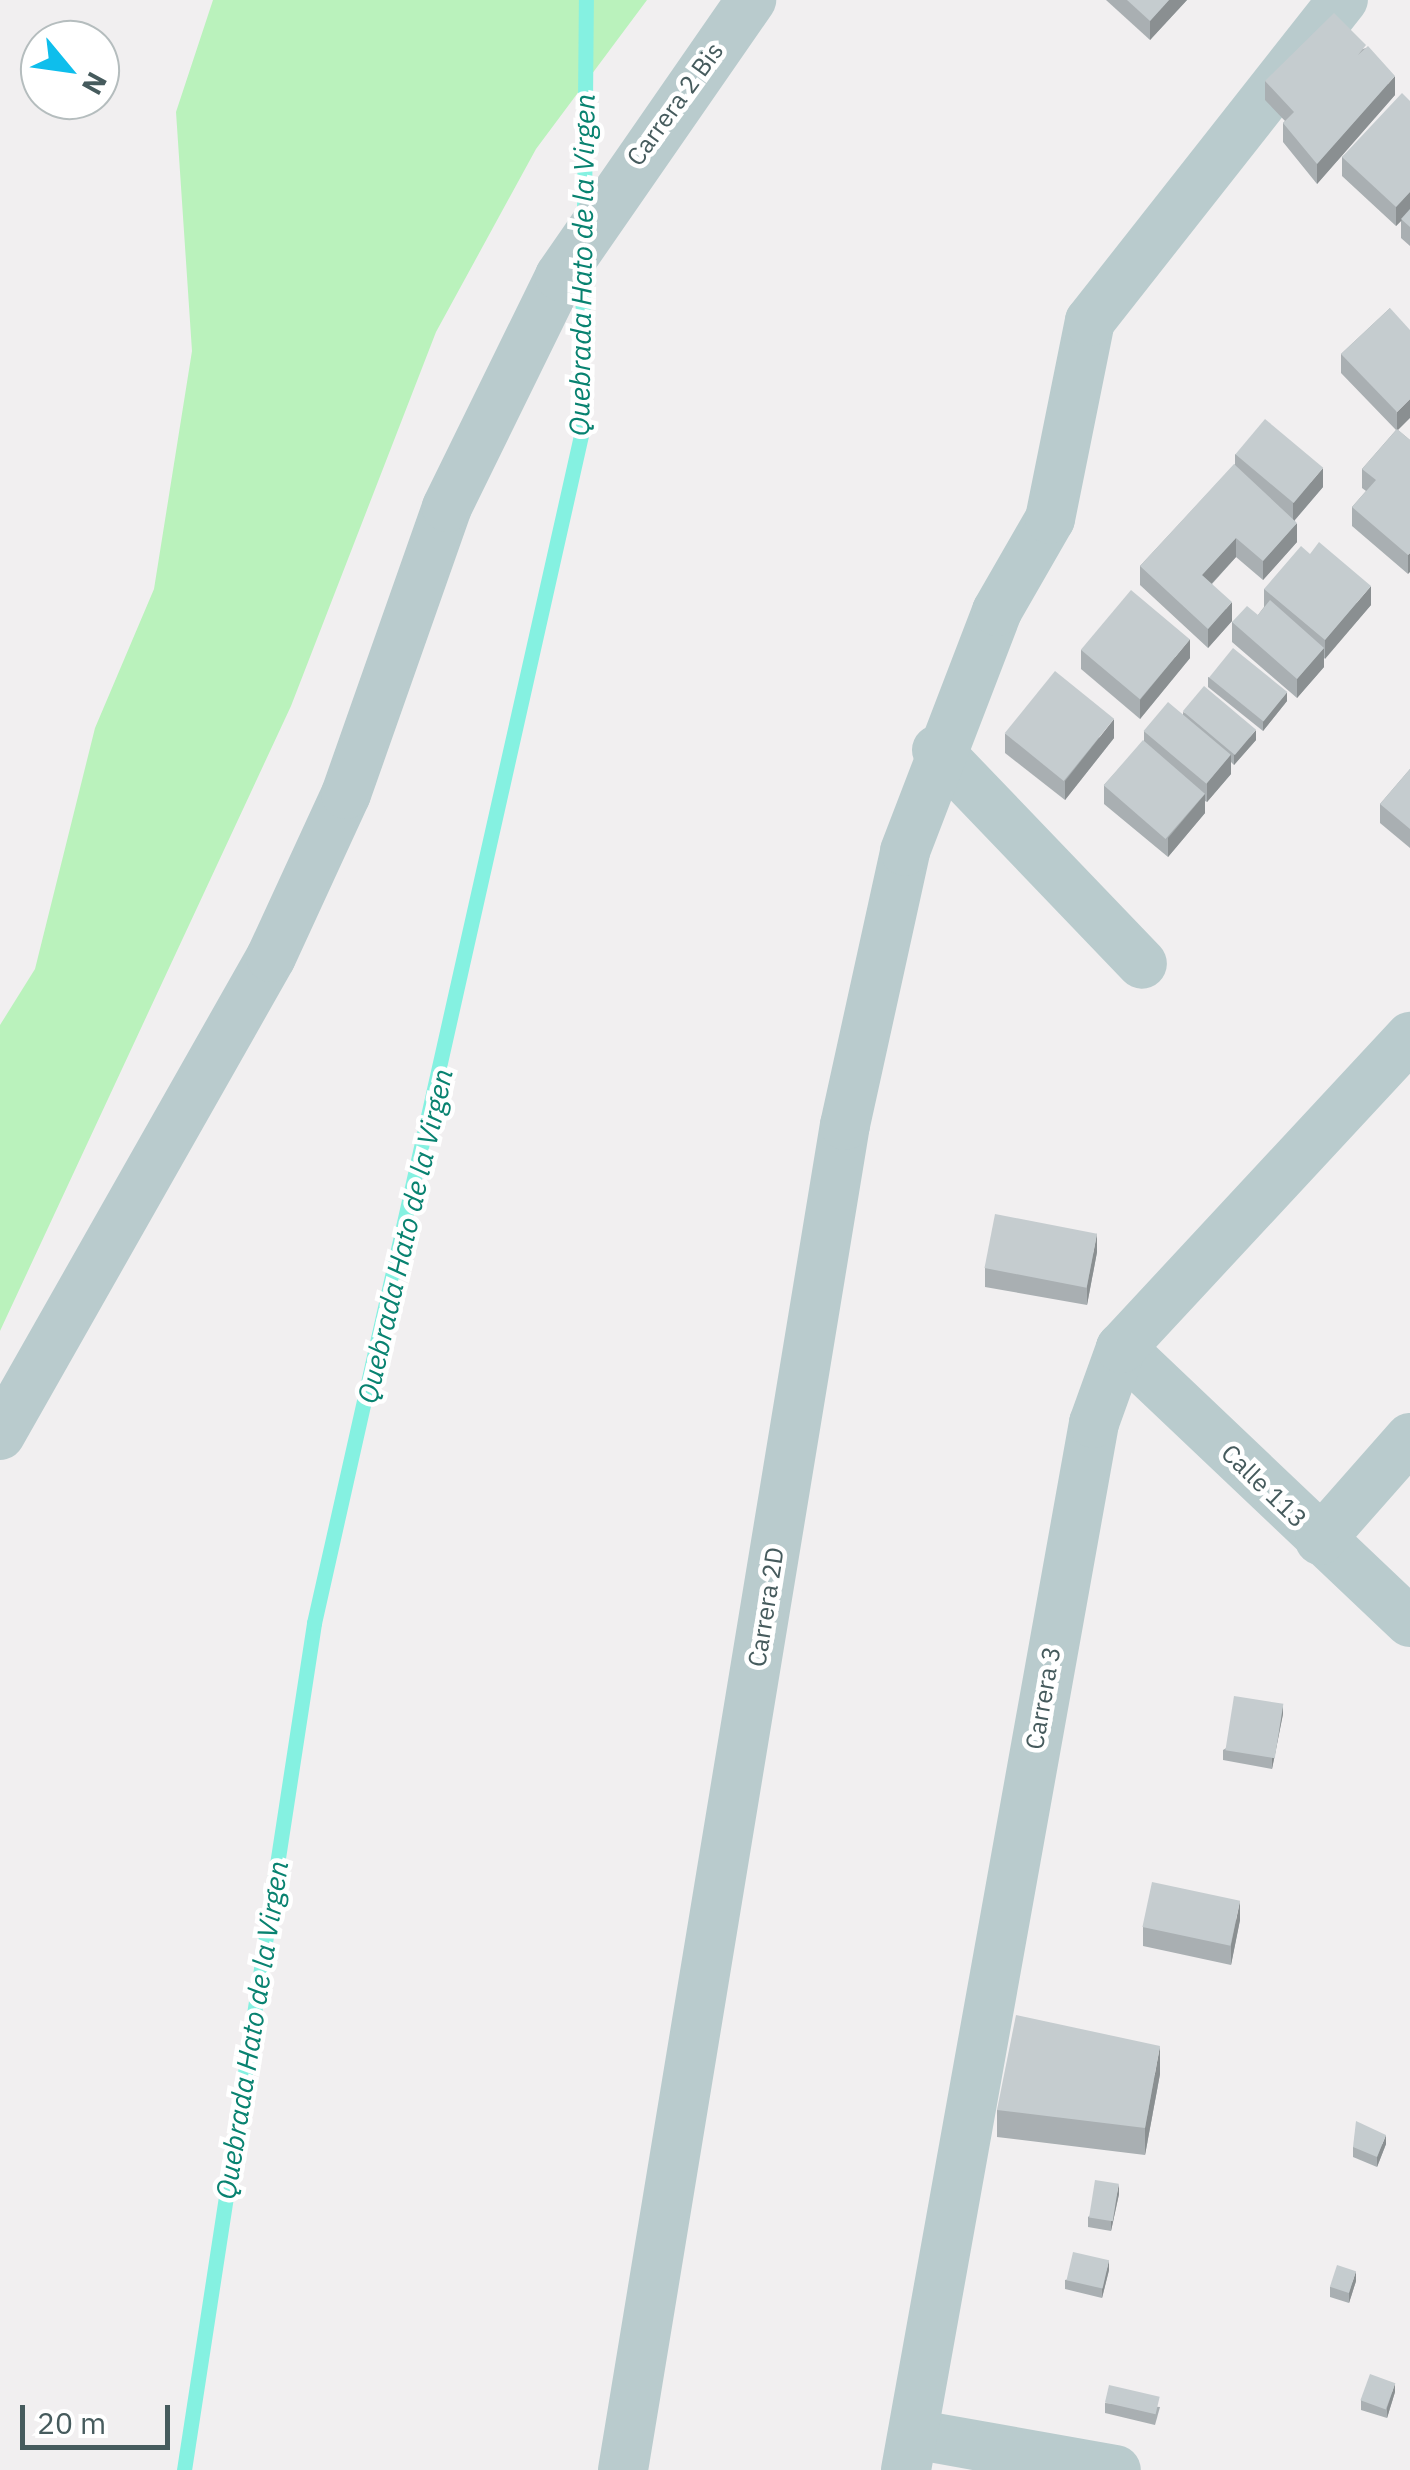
<!DOCTYPE html>
<html>
<head>
<meta charset="utf-8">
<style>
  body { margin:0 }
  #map { position:relative; width:1410px; height:2470px; overflow:hidden; background:#f1eff0; font-family:"IBM Plex Sans",sans-serif }
  div>[style] { position:absolute }
  .green>* { inset:0; background:#baf2bc }
  .stream>* { height:15px; margin:-7.5px; padding:0 7.5px; transform-origin:7.5px; border-radius:7.5px; background:#85f1e1 }
  .minor>* { height:50px; margin:-25px; padding:0 25px; transform-origin:25px; border-radius:25px; background:#b9cbcd }
  .wall>* { inset:0; background:#a9afb2 }
  .shaded-wall>* { inset:0; background:#8a8f91 }
  .building>* { inset:0; background:#c5cccf; transform-origin:0 0 }
  span { translate:-50% -50%; white-space:nowrap; text-align:center; line-height:1.15; -webkit-text-stroke:9px #fff; paint-order:stroke }
  .street-label { font-size:25px; color:#465b5d }
  .water-label { font-size:28px; color:#088270; font-style:italic }
  .north { position:absolute; left:20px; top:20px; width:100px; height:100px; box-sizing:border-box; background:#fff; border:2px solid #b5bdbe; border-radius:50%; rotate:119deg; font-size:28px; font-weight:700; line-height:40px; text-align:center; color:#465b5d }
  .north::after { content:''; display:block; margin:auto; width:35px; height:45px; background:#0ebeec; clip-path:polygon(50% 0,100% 100%,50% 72%,0 100%) }
  .scale { position:absolute; left:20px; top:2405px; width:150px; height:45px; box-sizing:border-box; border:5px solid #465b5d; border-top:0; padding-left:12px; font-size:30px; line-height:35px; white-space:nowrap; color:#465b5d; -webkit-text-stroke:8px #fff; paint-order:stroke }
</style>
</head>
<body>
<div id="map">
  <div class="green">
    <i style="clip-path:polygon(213px 0,647px 0,536px 149px,436px 332px,291px 706px,0 1331px,0 1025px,35px 969px,95px 728px,154px 589px,192px 351px,176px 112px)"></i>
  </div>
  <div class="stream">
    <i style="left:584px;top:216px;width:216px;rotate:-89.5deg"></i>
    <i style="left:184px;top:2470px;width:857px;rotate:-81.27deg"></i>
    <i style="left:314px;top:1623px;width:1218px;rotate:-77.33deg"></i>
    <i style="left:581px;top:435px;width:166px;rotate:-89.3deg"></i>
  </div>
  <div class="minor">
    <i style="left:937px;top:750px;width:296px;rotate:46.2deg"></i>
    <i style="left:1121px;top:1348px;width:398px;rotate:43.5deg"></i>
    <i style="left:0;top:1435px;width:549px;rotate:-60.45deg"></i>
    <i style="left:271px;top:957px;width:179px;rotate:-65.3deg"></i>
    <i style="left:346px;top:794px;width:304px;rotate:-70.6deg"></i>
    <i style="left:447px;top:507px;width:257px;rotate:-63.9deg"></i>
    <i style="left:560px;top:276px;width:336px;rotate:-55.3deg"></i>
    <i style="left:1320px;top:1540px;width:136px;rotate:-48.6deg"></i>
    <i style="left:913px;top:2434px;width:206px;rotate:10.1deg"></i>
    <i style="left:623px;top:2470px;width:1363px;rotate:-80.63deg"></i>
    <i style="left:845px;top:1125px;width:280px;rotate:-77.6deg"></i>
    <i style="left:905px;top:851px;width:257px;rotate:-69deg"></i>
    <i style="left:997px;top:611px;width:106px;rotate:-60.1deg"></i>
    <i style="left:1050px;top:519px;width:202px;rotate:-78.6deg"></i>
    <i style="left:1090px;top:321px;width:409px;rotate:-51.8deg"></i>
    <i style="left:906px;top:2470px;width:1064px;rotate:-79.82deg"></i>
    <i style="left:1094px;top:1423px;width:80px;rotate:-70.2deg"></i>
    <i style="left:1121px;top:1348px;width:425px;rotate:-47.1deg"></i>
  </div>
  <div class="wall">
    <i style="clip-path:polygon(1106px 0,1187px 0,1150px 40px)"></i>
    <i style="clip-path:polygon(1366px 48px,1395px 95px,1317px 184px,1283px 142px,1283px 123px,1285px 121px,1265px 100px,1265px 81px)"></i>
    <i style="clip-path:polygon(1410px 101px,1410px 246px,1401px 238px,1401px 221px,1396px 226px,1342px 176px,1342px 157px)"></i>
    <i style="clip-path:polygon(1390px 308px,1398px 430px,1410px 440px,1408px 574px,1352px 526px,1352px 507px,1366px 491px,1362px 488px,1362px 469px,1396px 430px,1341px 373px,1341px 354px)"></i>
    <i style="clip-path:polygon(1235px 454px,1323px 487px,1295px 520px,1297px 542px,1263px 580px,1236px 557px,1212px 584px,1232px 621px,1208px 648px,1140px 585px,1140px 566px,1235px 464px)"></i>
    <i style="clip-path:polygon(1264px 589px,1371px 605px,1324px 659px,1324px 667px,1297px 698px,1232px 642px,1232px 622px,1258px 615px,1264px 607px)"></i>
    <i style="clip-path:polygon(1081px 650px,1190px 658px,1140px 719px,1081px 669px)"></i>
    <i style="clip-path:polygon(1208px 677px,1287px 701px,1263px 731px,1208px 687px)"></i>
    <i style="clip-path:polygon(1183px 712px,1256px 740px,1234px 765px,1231px 762px,1231px 774px,1207px 802px,1205px 801px,1205px 813px,1168px 857px,1104px 804px,1104px 785px,1144px 741px,1144px 731px,1183px 715px)"></i>
    <i style="clip-path:polygon(1005px 734px,1114px 738px,1065px 800px,1005px 753px)"></i>
    <i style="clip-path:polygon(1410px 769px,1410px 848px,1380px 823px,1380px 804px)"></i>
    <i style="clip-path:polygon(1097px 1252px,1087px 1305px,985px 1287px,985px 1268px)"></i>
    <i style="clip-path:polygon(1283px 1714px,1272px 1769px,1223px 1760px,1223px 1750px)"></i>
    <i style="clip-path:polygon(1240px 1920px,1231px 1965px,1143px 1946px,1143px 1927px)"></i>
    <i style="clip-path:polygon(1160px 2074px,1145px 2155px,997px 2137px,997px 2110px)"></i>
    <i style="clip-path:polygon(1386px 2144px,1377px 2167px,1353px 2157px,1353px 2147px)"></i>
    <i style="clip-path:polygon(1119px 2194px,1111px 2231px,1088px 2227px,1088px 2217px)"></i>
    <i style="clip-path:polygon(1109px 2270px,1102px 2298px,1065px 2289px,1065px 2280px)"></i>
    <i style="clip-path:polygon(1356px 2281px,1349px 2303px,1330px 2297px,1330px 2287px)"></i>
    <i style="clip-path:polygon(1395px 2392px,1387px 2418px,1361px 2410px,1361px 2400px)"></i>
    <i style="clip-path:polygon(1105px 2403px,1160px 2407px,1155px 2425px,1105px 2413px)"></i>
  </div>
  <div class="shaded-wall">
    <i style="clip-path:polygon(1169px 0,1187px 0,1150px 40px,1150px 21px)"></i>
    <i style="clip-path:polygon(1395px 76px,1395px 95px,1317px 184px,1317px 164px)"></i>
    <i style="clip-path:polygon(1410px 192px,1410px 212px,1396px 226px,1396px 207px)"></i>
    <i style="clip-path:polygon(1410px 399px,1410px 418px,1397px 431px,1397px 412px)"></i>
    <i style="clip-path:polygon(1323px 468px,1323px 487px,1293px 522px,1293px 503px)"></i>
    <i style="clip-path:polygon(1297px 523px,1297px 542px,1263px 580px,1263px 561px)"></i>
    <i style="clip-path:polygon(1236px 538px,1236px 557px,1202px 594px,1202px 575px)"></i>
    <i style="clip-path:polygon(1410px 553px,1410px 572px,1408px 574px,1408px 555px)"></i>
    <i style="clip-path:polygon(1371px 586px,1371px 605px,1325px 659px,1325px 640px)"></i>
    <i style="clip-path:polygon(1232px 602px,1232px 621px,1208px 648px,1208px 629px)"></i>
    <i style="clip-path:polygon(1190px 639px,1190px 658px,1140px 719px,1140px 700px)"></i>
    <i style="clip-path:polygon(1324px 648px,1324px 667px,1297px 698px,1297px 679px)"></i>
    <i style="clip-path:polygon(1287px 692px,1287px 701px,1263px 731px,1263px 721px)"></i>
    <i style="clip-path:polygon(1114px 719px,1114px 738px,1065px 800px,1065px 781px)"></i>
    <i style="clip-path:polygon(1256px 730px,1256px 740px,1234px 765px,1234px 755px)"></i>
    <i style="clip-path:polygon(1231px 754px,1231px 774px,1207px 802px,1207px 783px)"></i>
    <i style="clip-path:polygon(1205px 794px,1205px 813px,1168px 857px,1168px 838px)"></i>
    <i style="clip-path:polygon(1097px 1233px,1097px 1252px,1087px 1305px,1087px 1286px)"></i>
    <i style="clip-path:polygon(1283px 1704px,1283px 1714px,1272px 1769px,1272px 1759px)"></i>
    <i style="clip-path:polygon(1240px 1901px,1240px 1920px,1231px 1965px,1231px 1945px)"></i>
    <i style="clip-path:polygon(1160px 2046px,1160px 2074px,1145px 2155px,1145px 2128px)"></i>
    <i style="clip-path:polygon(1386px 2135px,1386px 2144px,1377px 2167px,1377px 2157px)"></i>
    <i style="clip-path:polygon(1119px 2184px,1119px 2194px,1111px 2231px,1111px 2221px)"></i>
    <i style="clip-path:polygon(1109px 2260px,1109px 2270px,1102px 2298px,1102px 2289px)"></i>
    <i style="clip-path:polygon(1356px 2271px,1356px 2281px,1349px 2303px,1349px 2293px)"></i>
    <i style="clip-path:polygon(1395px 2383px,1395px 2392px,1387px 2418px,1387px 2408px)"></i>
  </div>
  <div class="building">
    <i style="clip-path:polygon(1127px 0,1169px 0,1150px 21px)"></i>
    <i style="clip-path:polygon(1334px 13px,1366px 45px,1358px 55px,1368px 46px,1395px 76px,1317px 164px,1283px 123px,1294px 112px,1265px 81px)"></i>
    <i style="clip-path:polygon(1402px 93px,1410px 101px,1410px 192px,1396px 207px,1342px 157px)"></i>
    <i style="clip-path:polygon(1410px 209px,1410px 227px,1401px 219px)"></i>
    <i style="clip-path:polygon(1390px 308px,1410px 330px,1410px 399px,1397px 412px,1341px 354px)"></i>
    <i style="left:1265px;top:419px;width:76px;height:46px;rotate:40deg"></i>
    <i style="clip-path:polygon(1397px 429px,1410px 440px,1410px 553px,1408px 555px,1352px 507px,1376px 480px,1362px 469px)"></i>
    <i style="clip-path:polygon(1234px 464px,1297px 523px,1263px 561px,1236px 538px,1202px 575px,1232px 602px,1208px 629px,1140px 566px)"></i>
    <i style="clip-path:polygon(1319px 542px,1371px 586px,1325px 640px,1264px 589px,1301px 546px,1310px 554px)"></i>
    <i style="left:1131px;top:590px;width:77px;height:78px;rotate:40deg"></i>
    <i style="clip-path:polygon(1270px 600px,1324px 648px,1297px 679px,1232px 622px,1247px 606px,1258px 615px)"></i>
    <i style="left:1233px;top:648px;width:70px;height:38px;rotate:39deg"></i>
    <i style="left:1055px;top:671px;width:76px;height:80px;rotate:39deg"></i>
    <i style="left:1204px;top:686px;width:68px;height:33px;rotate:40deg"></i>
    <i style="left:1168px;top:702px;width:82px;height:38px;rotate:40deg"></i>
    <i style="left:1143px;top:740px;width:82px;height:60px;rotate:41deg"></i>
    <i style="clip-path:polygon(1410px 769px,1410px 829px,1380px 804px)"></i>
    <i style="left:995px;top:1214px;width:104px;height:55px;rotate:11deg"></i>
    <i style="left:1234px;top:1696px;width:50px;height:55px;rotate:9deg"></i>
    <i style="left:1152px;top:1882px;width:90px;height:46px;rotate:12deg"></i>
    <i style="clip-path:polygon(1016px 2015px,1160px 2046px,1145px 2128px,997px 2110px)"></i>
    <i style="clip-path:polygon(1356px 2121px,1386px 2135px,1377px 2157px,1353px 2147px)"></i>
    <i style="left:1095px;top:2180px;width:24px;height:38px;rotate:9deg"></i>
    <i style="left:1073px;top:2252px;width:37px;height:29px;rotate:13deg"></i>
    <i style="left:1337px;top:2265px;width:20px;height:23px;rotate:18deg"></i>
    <i style="left:1370px;top:2374px;width:27px;height:28px;rotate:20deg"></i>
    <i style="left:1109px;top:2385px;width:52px;height:18px;rotate:13deg"></i>
  </div>
  <div class="street-label">
    <span style="left:675px;top:104px;rotate:-54deg">Carrera 2 Bis</span>
    <span style="left:1264px;top:1486px;rotate:44deg">Calle 113</span>
    <span style="left:766px;top:1607px;rotate:-81deg">Carrera 2D</span>
    <span style="left:1043px;top:1698px;rotate:-80deg">Carrera 3</span>
  </div>
  <div class="water-label">
    <span style="left:582px;top:265px;rotate:-89deg">Quebrada Hato de la Virgen</span>
    <span style="left:405px;top:1236px;rotate:-77deg">Quebrada Hato de la Virgen</span>
    <span style="left:252px;top:2030px;rotate:-81deg">Quebrada Hato de la Virgen</span>
  </div>
  <div class="north">N</div>
  <div class="scale">20 m</div>
</div>
</body>
</html>
